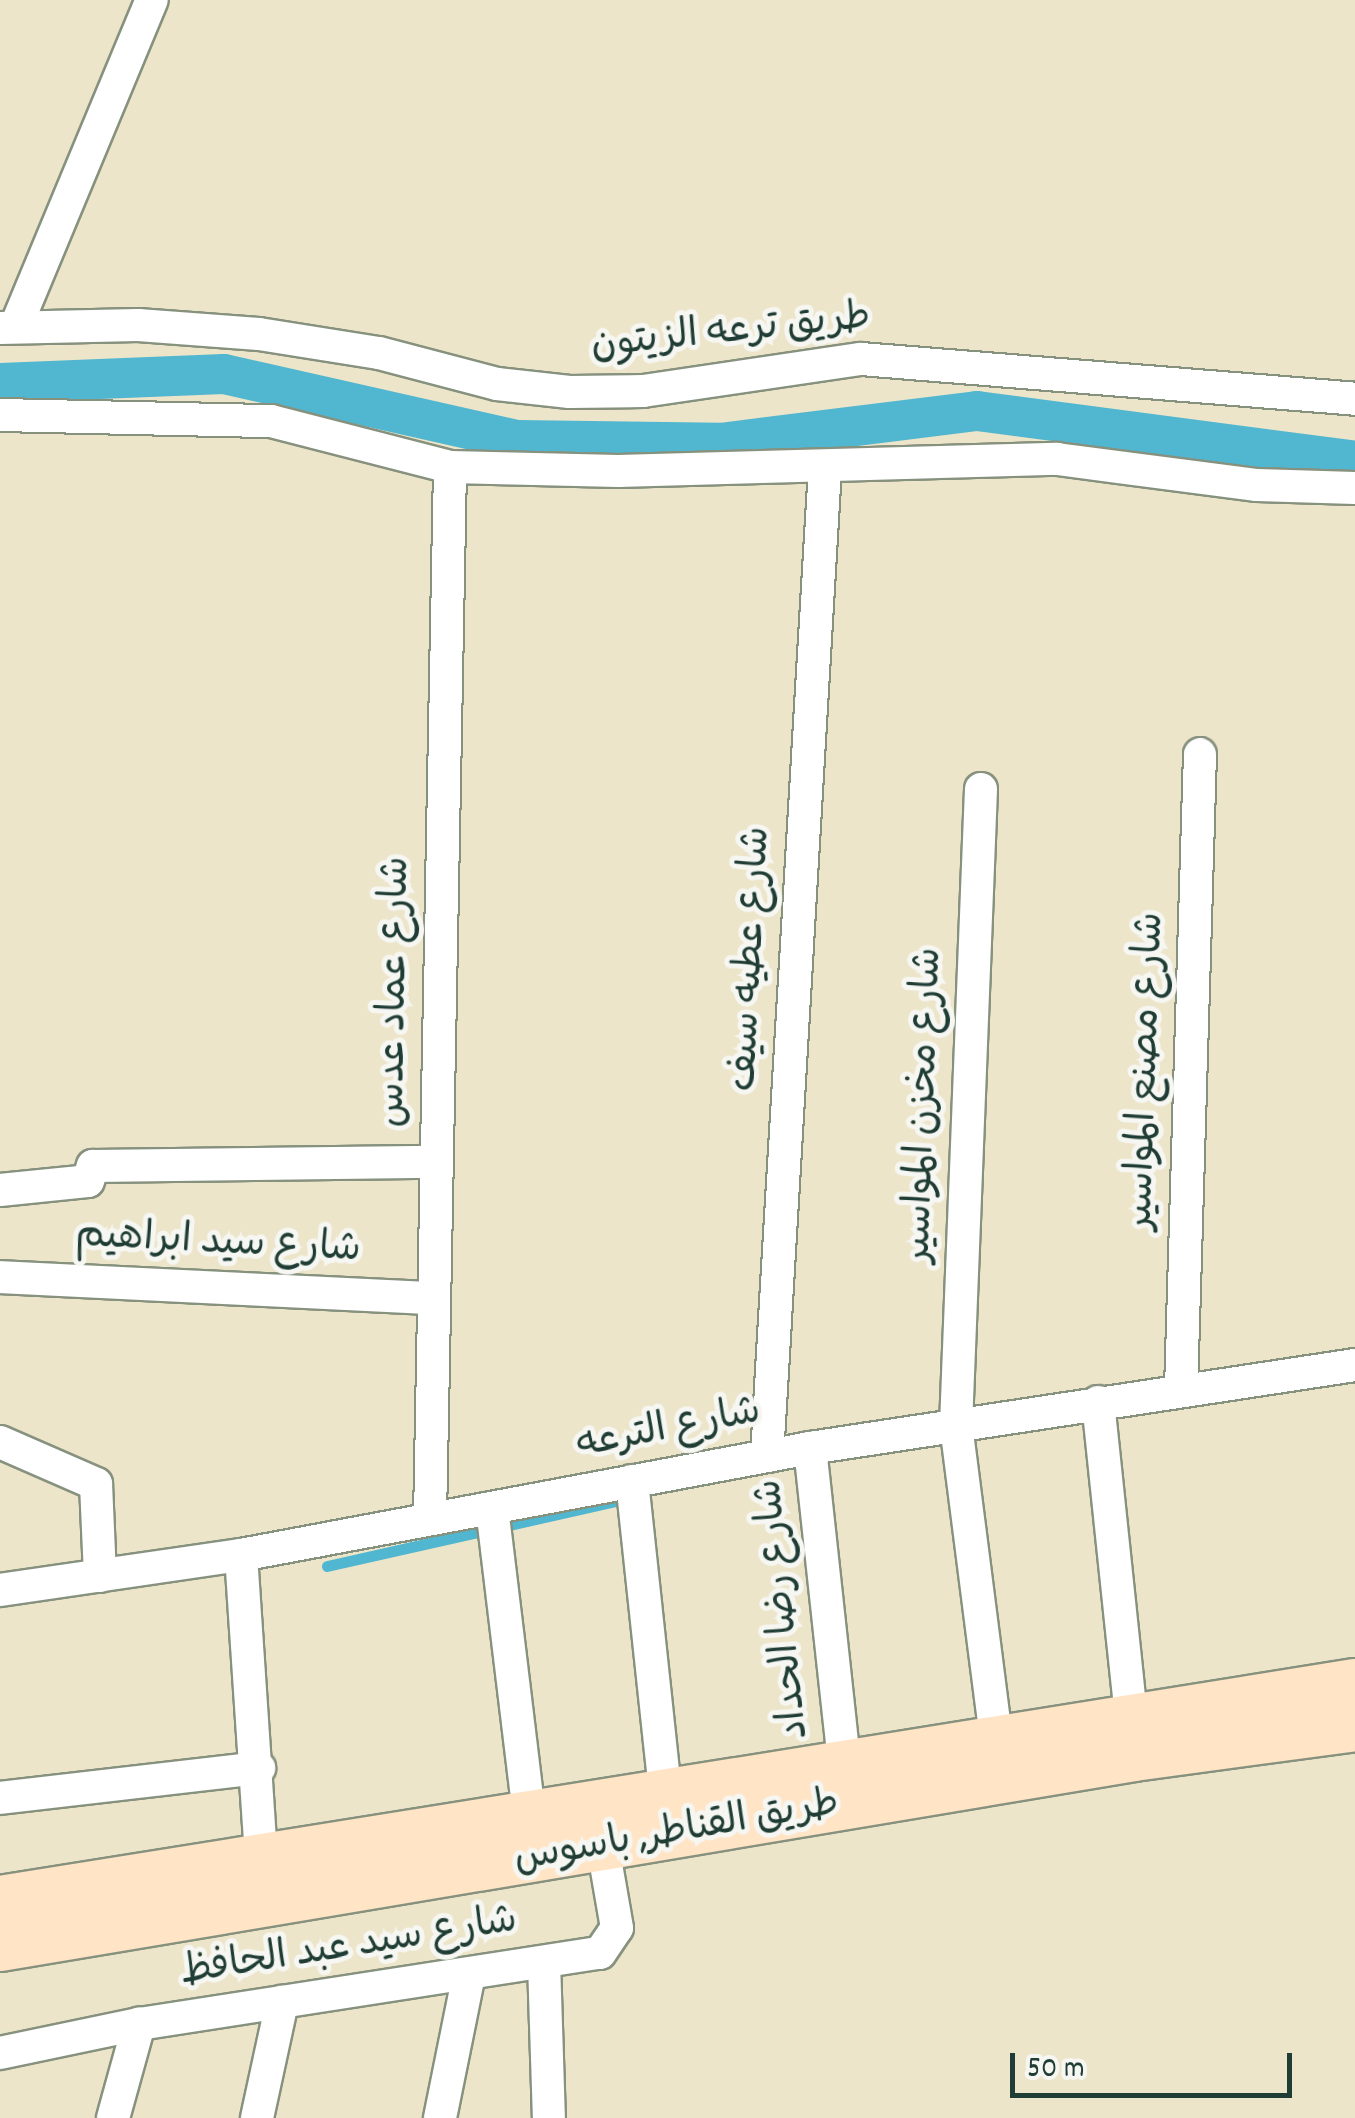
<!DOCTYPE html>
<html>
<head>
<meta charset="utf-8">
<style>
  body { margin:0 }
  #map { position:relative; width:1355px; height:2118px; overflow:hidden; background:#ede5c9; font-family:Dekko,"Playpen Sans Arabic",sans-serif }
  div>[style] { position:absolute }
  .stream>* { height:11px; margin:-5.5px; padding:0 5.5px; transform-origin:5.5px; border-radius:5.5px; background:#51b6d0 }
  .canal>* { height:40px; margin:-20px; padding:0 20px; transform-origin:20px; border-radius:20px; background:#51b6d0 }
  .roads { filter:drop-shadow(2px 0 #86917e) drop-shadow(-2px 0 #86917e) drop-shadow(0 2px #86917e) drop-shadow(0 -2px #86917e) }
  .minor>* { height:32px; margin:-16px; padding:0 16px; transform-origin:16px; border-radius:16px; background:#fff }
  .secondary>* { height:48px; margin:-24px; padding:0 24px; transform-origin:24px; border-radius:24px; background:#ffe4c6 }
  span { translate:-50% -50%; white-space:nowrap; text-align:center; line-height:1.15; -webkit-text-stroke:10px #f6f6f2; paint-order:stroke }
  .street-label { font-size:40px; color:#1f3d34 }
  .scale { position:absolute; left:1010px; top:2053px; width:282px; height:45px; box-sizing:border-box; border:5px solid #1f3d34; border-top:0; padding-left:12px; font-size:30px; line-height:35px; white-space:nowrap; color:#1f3d34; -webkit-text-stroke:8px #f6f6f2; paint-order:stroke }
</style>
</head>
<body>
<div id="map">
  <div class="stream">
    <i style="left:327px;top:1566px;width:295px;rotate:-12.7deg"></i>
  </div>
  <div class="canal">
    <i style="left:0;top:383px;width:224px;rotate:-2.3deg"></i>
    <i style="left:224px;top:374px;width:300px;rotate:12.7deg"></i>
    <i style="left:517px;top:440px;width:203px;rotate:0.8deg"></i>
    <i style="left:720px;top:443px;width:259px;rotate:-7.1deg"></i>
    <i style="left:977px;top:411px;width:381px;rotate:7.5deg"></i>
  </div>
  <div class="roads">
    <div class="minor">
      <i style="left:16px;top:326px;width:353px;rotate:-67.4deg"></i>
      <i style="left:0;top:328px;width:138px;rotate:-1.2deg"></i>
      <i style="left:138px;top:325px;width:121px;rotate:4.3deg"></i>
      <i style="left:259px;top:334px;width:121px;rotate:9deg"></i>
      <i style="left:379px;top:353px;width:122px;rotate:14.7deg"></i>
      <i style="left:497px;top:384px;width:73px;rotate:6.3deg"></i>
      <i style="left:570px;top:392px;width:73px;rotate:-0.8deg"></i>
      <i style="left:643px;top:391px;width:220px;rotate:-8.4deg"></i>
      <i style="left:861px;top:359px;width:496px;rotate:4.6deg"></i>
      <i style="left:0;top:415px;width:271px;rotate:1.3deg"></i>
      <i style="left:271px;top:421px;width:185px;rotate:14.4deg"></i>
      <i style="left:450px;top:467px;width:168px;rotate:1.4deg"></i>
      <i style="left:618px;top:471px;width:439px;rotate:-1.6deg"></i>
      <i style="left:1057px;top:459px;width:202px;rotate:7.4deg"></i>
      <i style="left:1257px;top:485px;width:98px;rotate:1.8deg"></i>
      <i style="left:981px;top:789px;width:636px;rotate:92.25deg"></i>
      <i style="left:956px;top:1425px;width:317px;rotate:82.7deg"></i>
      <i style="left:0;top:1190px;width:88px;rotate:-5.8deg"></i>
      <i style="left:88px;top:1181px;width:16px;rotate:-72deg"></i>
      <i style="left:93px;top:1166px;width:343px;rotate:-0.7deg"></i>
      <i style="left:0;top:1277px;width:433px;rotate:2.8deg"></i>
      <i style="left:1181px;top:1390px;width:636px;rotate:-88.29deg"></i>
      <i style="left:1098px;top:1402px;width:317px;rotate:84deg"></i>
      <i style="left:0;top:1442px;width:105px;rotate:23.6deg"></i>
      <i style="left:96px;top:1484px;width:92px;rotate:87.5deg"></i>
      <i style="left:810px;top:1448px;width:316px;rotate:83.8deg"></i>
      <i style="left:767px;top:1456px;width:990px;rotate:-86.64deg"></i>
      <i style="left:632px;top:1481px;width:312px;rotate:83.9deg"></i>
      <i style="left:492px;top:1508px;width:308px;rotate:83.1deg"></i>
      <i style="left:430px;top:1519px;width:1052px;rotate:-88.91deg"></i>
      <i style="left:241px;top:1555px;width:303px;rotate:86.2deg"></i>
      <i style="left:0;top:1590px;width:244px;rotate:-8.3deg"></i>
      <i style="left:241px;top:1555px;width:579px;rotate:-10.65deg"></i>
      <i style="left:810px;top:1448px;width:551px;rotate:-8.66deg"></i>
      <i style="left:0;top:1798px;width:261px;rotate:-6.6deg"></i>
      <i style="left:544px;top:1962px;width:156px;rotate:88.2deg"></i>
      <i style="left:0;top:2053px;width:142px;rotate:-11.8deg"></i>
      <i style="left:139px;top:2024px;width:466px;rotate:-8.8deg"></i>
      <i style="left:600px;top:1953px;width:30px;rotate:-56deg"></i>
      <i style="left:617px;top:1928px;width:82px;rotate:-99.8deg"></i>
      <i style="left:113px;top:2118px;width:98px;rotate:-74.5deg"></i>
      <i style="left:257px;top:2118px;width:119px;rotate:-77.8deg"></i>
      <i style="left:440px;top:2118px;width:147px;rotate:-78.6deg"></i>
    </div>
    <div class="secondary">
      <i style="left:0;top:1900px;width:1372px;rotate:-9.1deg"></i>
      <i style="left:0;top:1947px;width:1150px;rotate:-9.51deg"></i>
      <i style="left:1134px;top:1757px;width:223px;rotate:-7.7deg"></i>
    </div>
  </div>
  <div class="street-label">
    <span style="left:731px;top:334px;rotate:-6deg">طريق ترعه الزيتون</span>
    <span style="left:753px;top:959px;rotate:-87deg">شارع عطيه سيف</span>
    <span style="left:397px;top:992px;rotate:-89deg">شارع عماد عدس</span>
    <span style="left:1148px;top:1071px;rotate:-88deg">شارع مصنع المواسير</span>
    <span style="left:926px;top:1105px;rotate:-88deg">شارع مخزن المواسير</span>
    <span style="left:218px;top:1245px;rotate:3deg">شارع سيد ابراهيم</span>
    <span style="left:669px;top:1431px;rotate:-11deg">شارع الترعه</span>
    <span style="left:785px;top:1609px;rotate:-96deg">شارع رضا الحداد</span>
    <span style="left:677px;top:1834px;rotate:-10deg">طريق القناطر, باسوس</span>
    <span style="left:349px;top:1949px;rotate:-9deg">شارع سيد عبد الحافظ</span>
  </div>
  <div class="scale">50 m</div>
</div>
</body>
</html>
